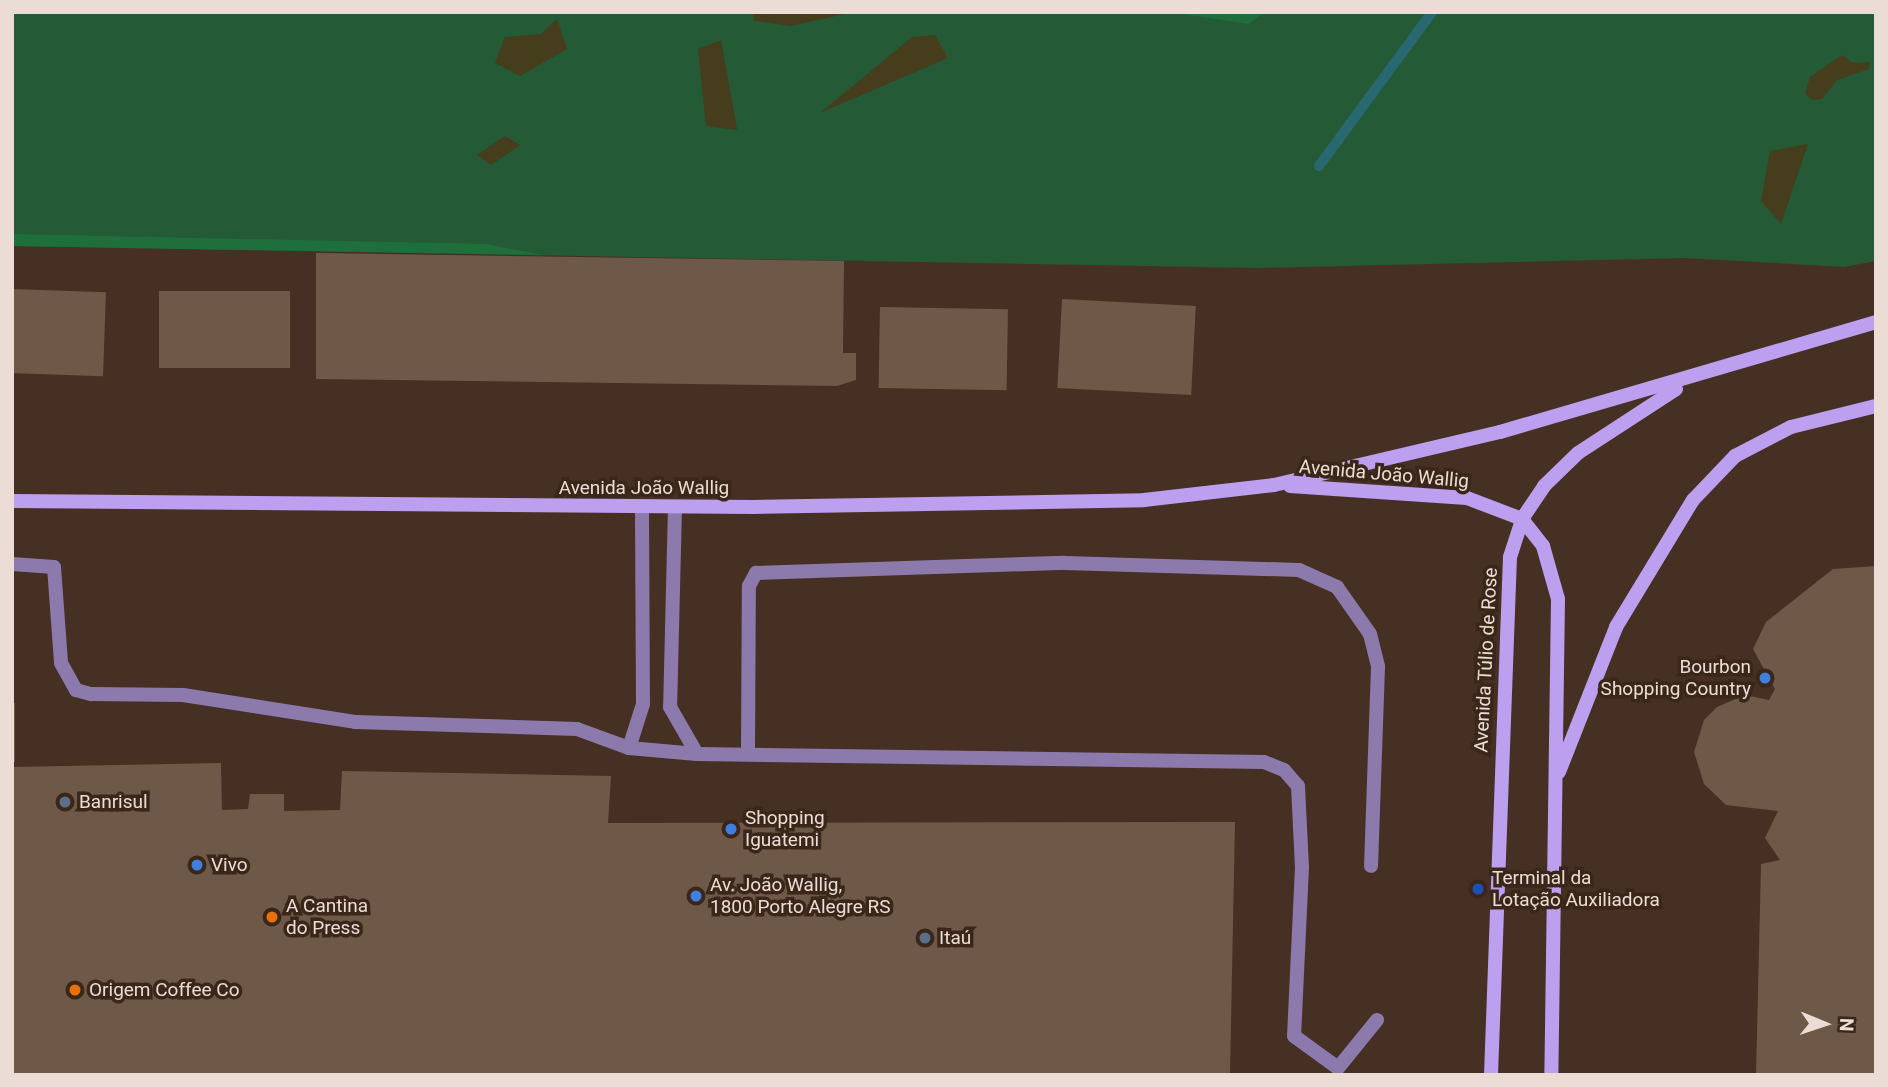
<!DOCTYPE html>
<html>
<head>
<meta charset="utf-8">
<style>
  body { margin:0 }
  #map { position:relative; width:1888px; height:1087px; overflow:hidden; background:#463024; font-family:Roboto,sans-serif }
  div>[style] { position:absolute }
  .green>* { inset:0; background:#245a36 }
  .forest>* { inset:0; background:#1e6f3c }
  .sand>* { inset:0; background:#463d1d }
  .stream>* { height:10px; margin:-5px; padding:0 5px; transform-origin:5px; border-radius:5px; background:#286971 }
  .building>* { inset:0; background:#6e5848; transform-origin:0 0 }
  .service>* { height:14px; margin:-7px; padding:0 7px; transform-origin:7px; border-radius:7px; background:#8c7aac }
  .secondary>* { height:14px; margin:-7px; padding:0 7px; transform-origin:7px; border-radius:7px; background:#bd9fef }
  .dots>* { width:19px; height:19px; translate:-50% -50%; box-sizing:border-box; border:4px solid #3b261a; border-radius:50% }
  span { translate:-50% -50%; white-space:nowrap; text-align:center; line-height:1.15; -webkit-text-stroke:7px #3b261a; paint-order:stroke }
  .street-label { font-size:19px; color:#ebdcd5 }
  .poi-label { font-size:19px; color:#ebdcd5 }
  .right { translate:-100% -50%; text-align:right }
  .left { translate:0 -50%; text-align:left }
  .frame { position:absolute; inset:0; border:14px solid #ebdcd5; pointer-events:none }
  .north { position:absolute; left:1790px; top:989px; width:70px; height:70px; -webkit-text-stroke:5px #3b261a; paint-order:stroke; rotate:92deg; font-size:19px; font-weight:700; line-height:28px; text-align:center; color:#ebdcd5 }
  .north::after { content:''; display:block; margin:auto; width:24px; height:32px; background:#ebdcd5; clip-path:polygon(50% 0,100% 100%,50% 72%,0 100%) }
</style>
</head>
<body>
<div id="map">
  <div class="green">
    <i style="clip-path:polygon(12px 12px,1876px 12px,1876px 261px,1844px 267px,1686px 258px,1259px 268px,12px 246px)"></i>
  </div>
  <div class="forest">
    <i style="clip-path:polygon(1169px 12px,1264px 12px,1249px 24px)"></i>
    <i style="clip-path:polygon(12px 234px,486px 244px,542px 255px,12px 246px)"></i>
  </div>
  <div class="sand">
    <i style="clip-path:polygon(753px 12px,853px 12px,791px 26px,754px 21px)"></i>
    <i style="clip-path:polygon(557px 19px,567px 49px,520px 76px,495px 63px,505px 37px,541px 34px)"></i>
    <i style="clip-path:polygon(935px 35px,948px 58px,820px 113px,912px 37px)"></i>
    <i style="clip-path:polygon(721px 40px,737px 129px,737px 130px,706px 126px,698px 49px)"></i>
    <i style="clip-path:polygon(1842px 55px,1853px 63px,1870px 62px,1869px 69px,1837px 80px,1822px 99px,1812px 100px,1805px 93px,1810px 77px)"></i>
    <i style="clip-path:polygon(505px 136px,520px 145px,491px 165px,477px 155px)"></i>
    <i style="clip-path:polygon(1808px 144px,1781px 224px,1761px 201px,1770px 151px)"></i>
  </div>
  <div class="stream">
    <i style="left:1319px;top:166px;width:191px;rotate:-53.7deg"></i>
  </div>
  <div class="building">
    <i style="clip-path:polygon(316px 253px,844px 261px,843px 353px,856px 353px,856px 380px,837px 386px,316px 379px)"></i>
    <i style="left:12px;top:289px;width:94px;height:84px;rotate:2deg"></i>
    <i style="left:159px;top:291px;width:131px;height:77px"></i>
    <i style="left:1062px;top:299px;width:134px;height:89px;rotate:3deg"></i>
    <i style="left:880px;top:307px;width:128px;height:81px;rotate:1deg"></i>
    <i style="clip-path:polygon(1876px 566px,1876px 1075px,1756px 1075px,1761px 864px,1780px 860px,1765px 838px,1778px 811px,1726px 805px,1704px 784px,1694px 752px,1704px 720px,1717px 707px,1745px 695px,1769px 700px,1775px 689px,1753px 649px,1766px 622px,1833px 569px)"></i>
    <i style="left:12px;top:703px;width:3px;height:59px"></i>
    <i style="clip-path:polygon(221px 763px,222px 810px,248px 809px,250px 794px,284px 794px,284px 811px,340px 810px,342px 771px,611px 776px,608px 823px,1235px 822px,1230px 1075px,12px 1075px,12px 767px)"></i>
  </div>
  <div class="service">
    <i style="left:675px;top:507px;width:200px;rotate:91.4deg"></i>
    <i style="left:670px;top:707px;width:54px;rotate:60.1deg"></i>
    <i style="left:12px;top:564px;width:42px;rotate:4.1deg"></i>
    <i style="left:54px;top:567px;width:96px;rotate:85.8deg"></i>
    <i style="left:61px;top:663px;width:31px;rotate:61deg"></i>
    <i style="left:76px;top:690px;width:16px;rotate:15deg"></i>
    <i style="left:91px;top:694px;width:92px;rotate:0.6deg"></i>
    <i style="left:183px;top:695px;width:174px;rotate:8.9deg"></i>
    <i style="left:355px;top:722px;width:222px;rotate:1.8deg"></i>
    <i style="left:577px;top:729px;width:55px;rotate:20.1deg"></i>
    <i style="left:629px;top:748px;width:68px;rotate:5deg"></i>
    <i style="left:697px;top:754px;width:567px;rotate:0.81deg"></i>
    <i style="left:1264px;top:762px;width:22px;rotate:22deg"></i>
    <i style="left:1284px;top:770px;width:21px;rotate:49deg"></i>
    <i style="left:1298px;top:786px;width:81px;rotate:87.2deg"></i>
    <i style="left:1302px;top:867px;width:169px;rotate:92.7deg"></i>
    <i style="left:1294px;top:1036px;width:54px;rotate:36deg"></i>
    <i style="left:1338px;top:1068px;width:62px;rotate:-50.9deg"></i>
    <i style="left:629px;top:748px;width:46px;rotate:-72.3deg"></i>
    <i style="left:643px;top:704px;width:197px;rotate:-90.3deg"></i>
    <i style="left:748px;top:752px;width:166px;rotate:-89.7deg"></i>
    <i style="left:749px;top:586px;width:15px;rotate:-62deg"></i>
    <i style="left:756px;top:573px;width:309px;rotate:-1.9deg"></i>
    <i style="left:1065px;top:563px;width:234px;rotate:1.7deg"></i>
    <i style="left:1299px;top:570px;width:42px;rotate:24.1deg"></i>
    <i style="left:1337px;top:587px;width:57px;rotate:54.9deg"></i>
    <i style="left:1370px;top:634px;width:34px;rotate:76deg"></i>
    <i style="left:1378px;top:667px;width:199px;rotate:92deg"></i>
  </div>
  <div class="secondary">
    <i style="left:1290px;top:486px;width:177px;rotate:3.9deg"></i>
    <i style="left:1467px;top:498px;width:59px;rotate:20.9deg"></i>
    <i style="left:1522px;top:519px;width:34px;rotate:52deg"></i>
    <i style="left:1543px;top:546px;width:55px;rotate:74.2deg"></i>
    <i style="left:1558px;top:599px;width:476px;rotate:90.8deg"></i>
    <i style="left:12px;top:501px;width:742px;rotate:0.46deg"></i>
    <i style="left:754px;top:507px;width:390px;rotate:-1deg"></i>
    <i style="left:1144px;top:500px;width:131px;rotate:-6.6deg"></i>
    <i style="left:1274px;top:485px;width:232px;rotate:-13.2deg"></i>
    <i style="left:1500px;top:432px;width:392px;rotate:-16.3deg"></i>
    <i style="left:1559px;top:772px;width:156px;rotate:-68.5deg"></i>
    <i style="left:1616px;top:627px;width:149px;rotate:-58.8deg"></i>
    <i style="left:1693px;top:500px;width:61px;rotate:-46.3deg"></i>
    <i style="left:1735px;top:456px;width:63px;rotate:-27.4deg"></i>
    <i style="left:1791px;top:427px;width:88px;rotate:-13.9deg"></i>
    <i style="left:1491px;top:1075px;width:518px;rotate:-87.9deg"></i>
    <i style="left:1510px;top:557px;width:40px;rotate:-72deg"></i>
    <i style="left:1522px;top:519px;width:40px;rotate:-56deg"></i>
    <i style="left:1544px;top:486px;width:47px;rotate:-44.1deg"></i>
    <i style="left:1578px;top:453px;width:117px;rotate:-33.1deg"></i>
  </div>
  <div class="dots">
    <i style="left:1765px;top:678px;background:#3f7fe0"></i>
    <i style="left:65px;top:802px;background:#5c6f8a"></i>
    <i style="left:731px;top:829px;background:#3f7fe0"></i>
    <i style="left:197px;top:865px;background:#3f7fe0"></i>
    <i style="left:1478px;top:889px;background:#1a4fb4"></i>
    <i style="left:696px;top:896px;background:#3f7fe0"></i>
    <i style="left:272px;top:917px;background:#e8710a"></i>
    <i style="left:925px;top:938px;background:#5c6f8a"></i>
    <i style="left:75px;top:990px;background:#e8710a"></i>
  </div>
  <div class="street-label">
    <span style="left:1384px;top:474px;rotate:5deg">Avenida João Wallig</span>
    <span style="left:644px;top:488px">Avenida João Wallig</span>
    <span style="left:1486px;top:660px;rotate:-87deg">Avenida Túlio de Rose</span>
  </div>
  <div class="poi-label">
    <span class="right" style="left:1751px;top:678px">Bourbon<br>Shopping Country</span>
    <span class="left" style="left:79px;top:802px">Banrisul</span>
    <span class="left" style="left:745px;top:829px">Shopping<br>Iguatemi</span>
    <span class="left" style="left:211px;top:865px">Vivo</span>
    <span class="left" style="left:1492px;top:889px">Terminal da<br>Lotação Auxiliadora</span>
    <span class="left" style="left:710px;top:896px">Av. João Wallig,<br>1800 Porto Alegre RS</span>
    <span class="left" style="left:286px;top:917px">A Cantina<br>do Press</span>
    <span class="left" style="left:939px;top:938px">Itaú</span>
    <span class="left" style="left:89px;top:990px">Origem Coffee Co</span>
  </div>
  <div class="frame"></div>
  <div class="north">N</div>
</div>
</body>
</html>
